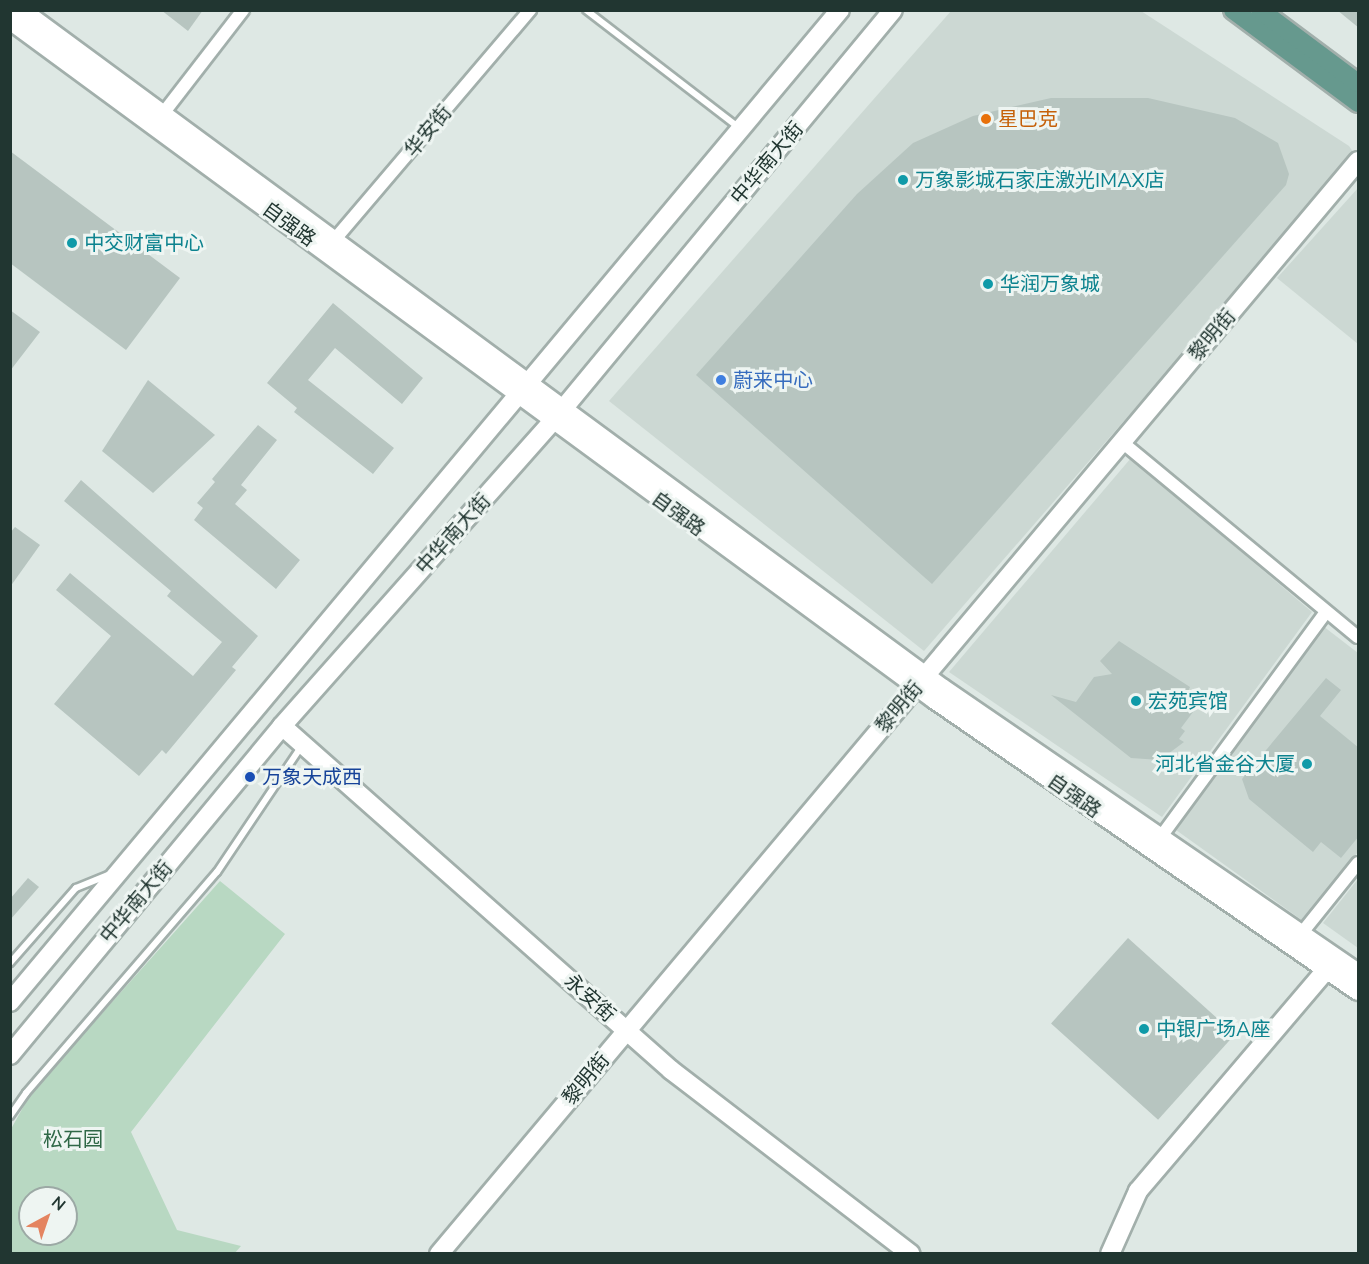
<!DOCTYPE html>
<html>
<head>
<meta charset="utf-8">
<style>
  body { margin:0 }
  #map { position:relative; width:1369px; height:1264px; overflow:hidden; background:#dee8e4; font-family:"Nunito Sans","Noto Sans SC",sans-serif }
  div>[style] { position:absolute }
  .built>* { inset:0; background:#ccd8d3 }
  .green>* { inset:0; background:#b8d8c2 }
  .building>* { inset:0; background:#b7c5c0; transform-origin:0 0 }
  .roads { filter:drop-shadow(2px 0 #a2afab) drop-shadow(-2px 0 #a2afab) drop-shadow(0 2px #a2afab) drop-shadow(0 -2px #a2afab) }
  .lane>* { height:6px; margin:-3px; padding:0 3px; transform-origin:3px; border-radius:3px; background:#fff }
  .street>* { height:12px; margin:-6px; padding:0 6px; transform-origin:6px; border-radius:6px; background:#fff }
  .secondary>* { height:18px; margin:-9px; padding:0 9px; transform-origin:9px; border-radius:9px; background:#fff }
  .primary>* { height:18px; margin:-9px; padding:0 9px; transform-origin:9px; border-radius:9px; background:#66998e }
  .dots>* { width:16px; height:16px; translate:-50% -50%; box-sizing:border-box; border:3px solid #eef5f2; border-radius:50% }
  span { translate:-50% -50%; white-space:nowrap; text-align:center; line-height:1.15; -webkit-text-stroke:6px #eef5f2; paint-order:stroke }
  .food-label { font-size:20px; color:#c56008 }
  .left { translate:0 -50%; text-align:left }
  .street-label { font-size:20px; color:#213631 }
  .culture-label { font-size:20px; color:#0d838f }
  .right { translate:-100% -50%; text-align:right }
  .shop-label { font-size:20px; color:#366cbe }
  .transit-label { font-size:20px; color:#164399 }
  .park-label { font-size:20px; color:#2f6847 }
  .frame { position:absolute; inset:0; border:12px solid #213631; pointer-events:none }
  .north { position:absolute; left:18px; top:1186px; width:60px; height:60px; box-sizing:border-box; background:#eef5f2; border:2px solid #9ca9a5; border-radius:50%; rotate:40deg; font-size:16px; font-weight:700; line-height:24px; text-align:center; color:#213631 }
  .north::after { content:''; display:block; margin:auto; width:21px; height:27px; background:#e48460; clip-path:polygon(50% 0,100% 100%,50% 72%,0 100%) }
</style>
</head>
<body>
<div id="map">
  <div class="built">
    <i style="clip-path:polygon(951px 11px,1141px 11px,1349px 146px,1355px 155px,924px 651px,609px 401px)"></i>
    <i style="clip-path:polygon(1358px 188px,1358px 344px,1277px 278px)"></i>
    <i style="clip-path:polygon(1131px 458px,1312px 612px,1162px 817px,949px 672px)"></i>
    <i style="clip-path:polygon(1323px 626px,1358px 653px,1358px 852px,1303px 921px,1176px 830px)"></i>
    <i style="clip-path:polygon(1358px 879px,1358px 948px,1323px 923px)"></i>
  </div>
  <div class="green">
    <i style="clip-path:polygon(evenodd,220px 881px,285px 934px,131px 1132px,177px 1230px,241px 1246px,234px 1254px,11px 1253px,11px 1129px,31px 1093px,220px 881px,30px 1198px,66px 1198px,66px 1234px,30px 1234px,30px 1198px)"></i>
  </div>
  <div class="building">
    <i style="clip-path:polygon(161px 10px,203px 10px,188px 31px)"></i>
    <i style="clip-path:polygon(1337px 10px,1359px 10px,1359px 28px)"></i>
    <i style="clip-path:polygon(1051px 98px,1148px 98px,1235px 118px,1278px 143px,1289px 174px,1286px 185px,932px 584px,696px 375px,857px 194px,913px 143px,973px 116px)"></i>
    <i style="clip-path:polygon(10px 151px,180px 278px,126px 350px,10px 263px)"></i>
    <i style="clip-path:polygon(333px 303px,423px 378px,402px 404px,335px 348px,308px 380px,394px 448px,373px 474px,294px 412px,297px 408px,267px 383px)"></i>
    <i style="clip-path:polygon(10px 310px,40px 332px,10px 371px)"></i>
    <i style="clip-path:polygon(148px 380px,215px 435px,153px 493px,102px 451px)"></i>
    <i style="clip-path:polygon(258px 425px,277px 440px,241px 485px,247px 490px,235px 504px,300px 560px,276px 589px,194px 520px,203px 508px,197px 503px,215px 482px,212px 479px)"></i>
    <i style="clip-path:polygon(81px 480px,258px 636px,232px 667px,236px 670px,166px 754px,162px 750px,139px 776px,54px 704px,111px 636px,56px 590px,70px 573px,193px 676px,222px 642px,167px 596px,171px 591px,64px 501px)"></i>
    <i style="clip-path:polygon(15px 527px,40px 545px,10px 587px,10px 533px)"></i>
    <i style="clip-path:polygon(1119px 641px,1190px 687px,1187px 694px,1199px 704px,1181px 728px,1185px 731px,1179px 739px,1184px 742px,1160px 760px,1131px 758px,1051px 695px,1076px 702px,1094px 677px,1112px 674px,1100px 661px)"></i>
    <i style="clip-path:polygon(1326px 678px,1341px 690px,1320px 716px,1359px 748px,1359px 836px,1341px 858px,1321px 842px,1313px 852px,1249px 799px,1242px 779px)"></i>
    <i style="clip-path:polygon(28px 878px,39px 887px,10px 920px,10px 899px)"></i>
    <i style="left:1128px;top:938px;width:144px;height:115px;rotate:42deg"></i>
  </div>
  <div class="roads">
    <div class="lane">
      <i style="left:586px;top:10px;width:192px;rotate:37.6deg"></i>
      <i style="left:10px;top:963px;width:100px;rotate:-48.7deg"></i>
      <i style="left:76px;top:888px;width:35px;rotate:-22deg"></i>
      <i style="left:10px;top:1116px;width:28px;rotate:-55deg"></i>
      <i style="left:26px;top:1093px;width:292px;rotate:-49.2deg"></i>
      <i style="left:217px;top:872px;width:151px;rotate:-56.1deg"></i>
    </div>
    <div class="street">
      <i style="left:158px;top:120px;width:139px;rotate:-52.3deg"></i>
      <i style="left:330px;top:245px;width:309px;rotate:-49.6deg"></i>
      <i style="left:1122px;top:442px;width:306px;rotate:39.6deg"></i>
      <i style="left:1160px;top:838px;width:279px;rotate:-53.7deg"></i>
      <i style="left:1301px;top:934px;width:91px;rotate:-51.2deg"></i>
    </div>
    <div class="secondary">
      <i style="left:21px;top:10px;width:1144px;rotate:36.36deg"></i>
      <i style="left:942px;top:688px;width:504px;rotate:34.41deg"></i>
      <i style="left:10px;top:20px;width:1147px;rotate:36.31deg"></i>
      <i style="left:934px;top:699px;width:515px;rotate:34.55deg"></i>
      <i style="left:282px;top:726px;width:519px;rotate:41.49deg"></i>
      <i style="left:671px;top:1070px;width:302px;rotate:37.5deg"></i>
      <i style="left:10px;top:1002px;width:1293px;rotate:-50.08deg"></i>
      <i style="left:10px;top:1055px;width:427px;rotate:-50.4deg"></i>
      <i style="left:282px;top:726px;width:408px;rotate:-48.4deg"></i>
      <i style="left:553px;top:421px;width:533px;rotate:-50.4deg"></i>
      <i style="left:439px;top:1254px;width:1428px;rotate:-49.94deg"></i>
      <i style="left:1110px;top:1254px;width:69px;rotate:-66deg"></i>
      <i style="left:1138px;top:1191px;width:292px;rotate:-49.6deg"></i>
    </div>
    <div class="primary">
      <i style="left:1233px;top:10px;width:156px;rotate:36.6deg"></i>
      <i style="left:1260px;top:10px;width:122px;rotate:36.7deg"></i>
    </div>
  </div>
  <div class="dots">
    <i style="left:986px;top:119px;background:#e8710a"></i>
    <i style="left:903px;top:180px;background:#0f9aa8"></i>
    <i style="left:72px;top:243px;background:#0f9aa8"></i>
    <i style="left:988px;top:284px;background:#0f9aa8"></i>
    <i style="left:721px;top:380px;background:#3f7fe0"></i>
    <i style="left:1136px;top:701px;background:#0f9aa8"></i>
    <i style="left:1307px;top:764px;background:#0f9aa8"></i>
    <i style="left:250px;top:777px;background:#1a4fb4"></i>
    <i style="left:1144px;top:1029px;background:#0f9aa8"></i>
  </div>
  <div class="food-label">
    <span class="left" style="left:998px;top:119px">星巴克</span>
  </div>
  <div class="street-label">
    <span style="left:428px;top:131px;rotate:-50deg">华安街</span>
    <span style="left:767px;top:163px;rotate:-50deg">中华南大街</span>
    <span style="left:289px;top:224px;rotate:36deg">自强路</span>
    <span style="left:1212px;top:335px;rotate:-50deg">黎明街</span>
    <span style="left:678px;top:514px;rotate:36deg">自强路</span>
    <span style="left:453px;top:534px;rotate:-48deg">中华南大街</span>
    <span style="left:899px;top:707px;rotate:-50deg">黎明街</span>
    <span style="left:1074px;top:796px;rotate:35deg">自强路</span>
    <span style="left:136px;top:902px;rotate:-50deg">中华南大街</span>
    <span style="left:590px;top:998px;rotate:42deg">永安街</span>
    <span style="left:586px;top:1079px;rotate:-50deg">黎明街</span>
  </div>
  <div class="culture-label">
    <span class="left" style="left:915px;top:180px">万象影城石家庄激光IMAX店</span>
    <span class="left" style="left:84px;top:243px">中交财富中心</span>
    <span class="left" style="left:1000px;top:284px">华润万象城</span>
    <span class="left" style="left:1148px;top:701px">宏苑宾馆</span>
    <span class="right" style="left:1295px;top:764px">河北省金谷大厦</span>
    <span class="left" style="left:1156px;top:1029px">中银广场A座</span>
  </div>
  <div class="shop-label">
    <span class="left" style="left:733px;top:380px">蔚来中心</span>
  </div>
  <div class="transit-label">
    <span class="left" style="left:262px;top:777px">万象天成西</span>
  </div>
  <div class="park-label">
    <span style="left:73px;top:1139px">松石园</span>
  </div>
  <div class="frame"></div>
  <div class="north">N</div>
</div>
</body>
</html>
